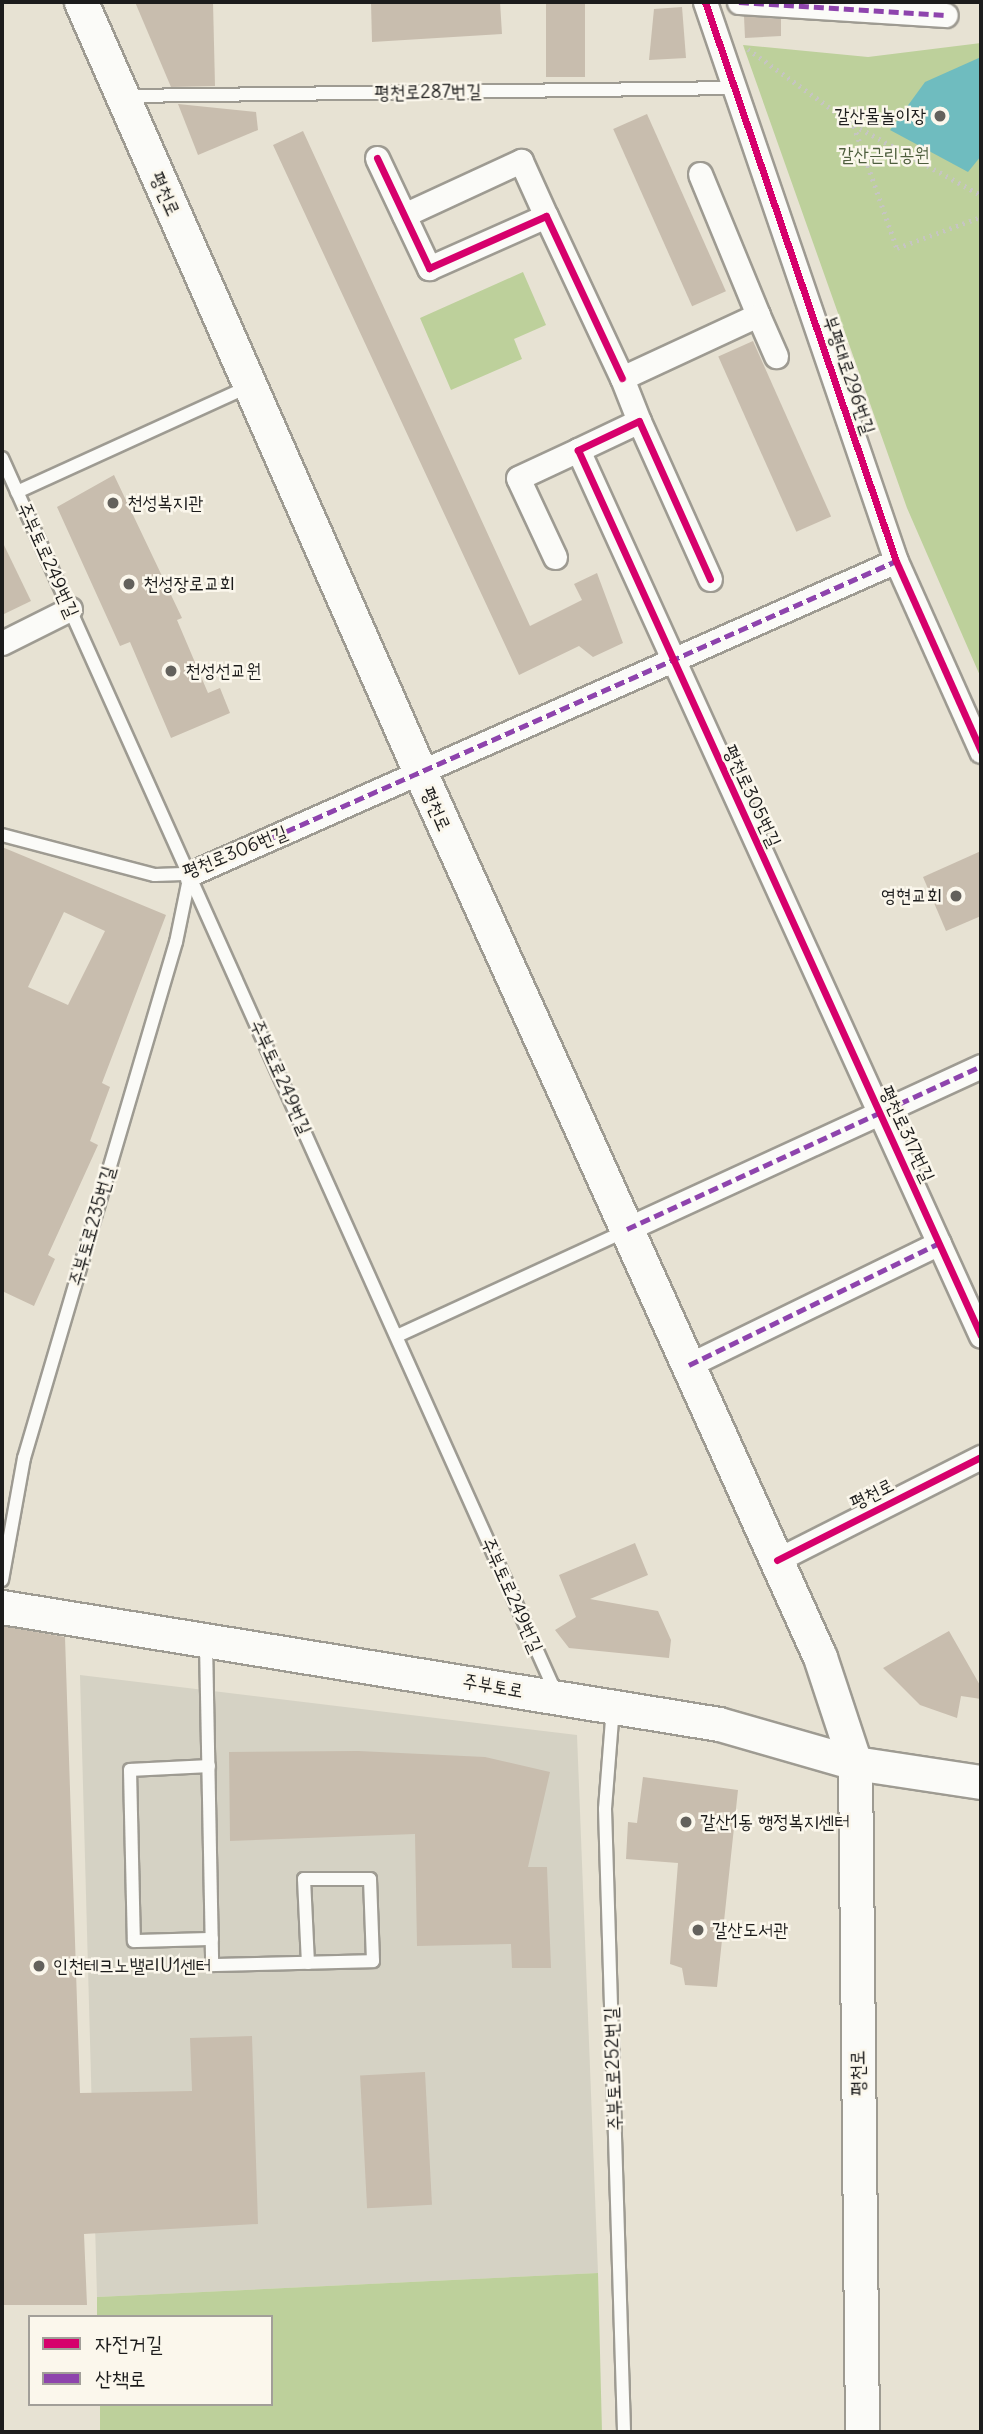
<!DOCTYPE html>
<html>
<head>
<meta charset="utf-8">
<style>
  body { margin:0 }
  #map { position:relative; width:983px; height:2434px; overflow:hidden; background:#e7e2d3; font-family:Delius,"Poor Story",sans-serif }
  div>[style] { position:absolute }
  .industrial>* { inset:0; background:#d5d2c4 }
  .green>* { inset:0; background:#bdd09b }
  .water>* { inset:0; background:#6fbcbf }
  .building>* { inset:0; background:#c8bdae; transform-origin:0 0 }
  .path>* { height:4.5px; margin-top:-2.25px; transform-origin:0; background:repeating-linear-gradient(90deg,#c6c5c2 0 2px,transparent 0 7px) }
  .roads { filter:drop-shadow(2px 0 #9e9b92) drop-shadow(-2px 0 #9e9b92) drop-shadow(0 2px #9e9b92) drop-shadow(0 -2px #9e9b92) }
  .lane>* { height:12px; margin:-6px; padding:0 6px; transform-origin:6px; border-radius:6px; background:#fbfbf8 }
  .street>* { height:23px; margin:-11.5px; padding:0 11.5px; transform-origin:11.5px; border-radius:11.5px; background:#fbfbf8 }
  .secondary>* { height:33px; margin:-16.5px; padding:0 16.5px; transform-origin:16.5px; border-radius:16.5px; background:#fbfbf8 }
  .quiet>* { height:5px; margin-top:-2.5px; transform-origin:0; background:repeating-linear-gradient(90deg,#8e44ad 0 10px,transparent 0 15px) }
  .cycleway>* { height:7px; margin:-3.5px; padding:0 3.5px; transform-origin:3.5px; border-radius:3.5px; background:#d6006c }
  .dots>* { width:19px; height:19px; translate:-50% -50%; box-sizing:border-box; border:4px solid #fbf7ec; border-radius:50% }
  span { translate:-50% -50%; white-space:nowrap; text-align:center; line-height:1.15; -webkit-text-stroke:5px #fbf7ec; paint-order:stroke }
  .street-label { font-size:19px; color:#1c1c1c }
  .poi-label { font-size:19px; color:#1c1c1c }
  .right { translate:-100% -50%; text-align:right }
  .left { translate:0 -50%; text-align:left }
  .park-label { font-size:19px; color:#4e5e3d }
  .frame { position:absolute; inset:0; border:4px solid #1c1c1c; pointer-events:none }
  .legend { position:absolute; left:28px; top:2315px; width:245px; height:91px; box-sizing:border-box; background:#fbf7ec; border:2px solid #a29f99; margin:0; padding:9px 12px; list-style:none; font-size:21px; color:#1c1c1c }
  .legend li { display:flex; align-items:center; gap:14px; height:35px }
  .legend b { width:35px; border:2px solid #a29f99 }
</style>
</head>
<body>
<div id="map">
  <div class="industrial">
    <i style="clip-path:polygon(80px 1675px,577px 1735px,598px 2273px,97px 2297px)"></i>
  </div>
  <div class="green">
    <i style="clip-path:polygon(981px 43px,981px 678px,907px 508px,743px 45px,868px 57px)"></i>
    <i style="clip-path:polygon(523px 272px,546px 325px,514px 339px,522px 359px,451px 390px,420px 318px)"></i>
    <i style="clip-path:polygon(598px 2273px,602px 2432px,100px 2432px,100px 2404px,271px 2404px,271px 2317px,97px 2317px,97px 2297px)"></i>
  </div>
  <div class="water">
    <i style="clip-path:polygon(981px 57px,981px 156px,968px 172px,890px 130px,925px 82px)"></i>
  </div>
  <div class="building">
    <i style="clip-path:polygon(135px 2px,213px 2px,215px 86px,171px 87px)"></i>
    <i style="clip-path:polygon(371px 2px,500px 2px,502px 34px,372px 42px)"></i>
    <i style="left:546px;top:2px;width:39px;height:75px"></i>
    <i style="clip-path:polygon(682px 7px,686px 58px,649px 60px,654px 9px)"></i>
    <i style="clip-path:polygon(744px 16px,781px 19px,781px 36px,745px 38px)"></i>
    <i style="clip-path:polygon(178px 104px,256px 112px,258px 130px,198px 155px)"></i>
    <i style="left:647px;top:114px;width:194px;height:37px;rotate:66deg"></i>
    <i style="clip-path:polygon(303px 131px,530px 626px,582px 600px,574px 584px,597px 573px,623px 643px,593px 657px,579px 646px,519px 675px,273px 145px)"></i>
    <i style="left:753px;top:341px;width:192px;height:38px;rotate:66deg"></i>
    <i style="clip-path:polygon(114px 475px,182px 618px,177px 620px,208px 693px,220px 688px,230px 713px,171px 738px,130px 642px,120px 646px,57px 507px)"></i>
    <i style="clip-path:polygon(2px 541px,31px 601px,2px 615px)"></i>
    <i style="clip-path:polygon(evenodd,2px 847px,166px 915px,102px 1083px,110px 1087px,90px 1141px,98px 1145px,48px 1255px,55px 1259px,34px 1306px,2px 1291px,2px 847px,64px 912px,105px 931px,68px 1005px,28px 987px,64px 912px)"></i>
    <i style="clip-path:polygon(981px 851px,981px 916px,946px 931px,923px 877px)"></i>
    <i style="clip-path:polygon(635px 1543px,648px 1575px,590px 1599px,658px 1611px,671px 1640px,669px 1658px,569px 1648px,555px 1630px,576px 1617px,559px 1575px)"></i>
    <i style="clip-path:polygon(2px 1626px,65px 1637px,80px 2093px,192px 2091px,190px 2038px,252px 2036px,258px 2224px,84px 2234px,87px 2305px,2px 2305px)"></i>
    <i style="clip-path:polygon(949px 1631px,981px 1687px,981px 1699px,961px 1696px,957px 1718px,920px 1705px,883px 1668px)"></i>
    <i style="clip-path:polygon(358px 1751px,485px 1757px,550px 1772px,528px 1867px,547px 1867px,551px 1968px,512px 1968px,511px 1944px,417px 1946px,415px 1834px,230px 1841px,229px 1752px)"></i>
    <i style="clip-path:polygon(643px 1777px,738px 1790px,717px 1987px,685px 1985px,682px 1968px,670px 1964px,678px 1863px,626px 1859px,628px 1822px,637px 1823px)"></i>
    <i style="left:425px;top:2072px;width:133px;height:65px;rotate:87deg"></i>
  </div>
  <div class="path">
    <i style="left:748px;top:49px;width:130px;rotate:35.6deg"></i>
    <i style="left:854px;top:125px;width:145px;rotate:28.9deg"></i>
    <i style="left:854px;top:126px;width:129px;rotate:70.6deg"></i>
    <i style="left:897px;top:248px;width:90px;rotate:-20.3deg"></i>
  </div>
  <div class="roads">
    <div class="lane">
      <i style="left:126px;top:96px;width:608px;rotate:-0.75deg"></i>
      <i style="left:2px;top:458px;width:1354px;rotate:65.84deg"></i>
      <i style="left:17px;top:492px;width:256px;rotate:-24.5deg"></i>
      <i style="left:2px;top:835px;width:158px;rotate:14.7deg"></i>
      <i style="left:155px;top:875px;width:35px;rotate:-2deg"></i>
      <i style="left:190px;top:874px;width:69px;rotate:101.6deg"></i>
      <i style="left:176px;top:942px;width:538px;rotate:106.41deg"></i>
      <i style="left:24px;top:1458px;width:124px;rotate:100.2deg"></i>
      <i style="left:397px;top:1336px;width:253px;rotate:-24.7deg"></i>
      <i style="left:206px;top:1643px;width:322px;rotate:88.9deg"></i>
      <i style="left:212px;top:1965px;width:161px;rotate:-1.4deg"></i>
      <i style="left:373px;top:1961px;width:82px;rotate:-92.1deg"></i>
      <i style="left:370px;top:1879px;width:66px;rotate:180deg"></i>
      <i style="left:304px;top:1879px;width:84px;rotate:87.3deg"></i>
      <i style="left:613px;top:1707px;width:102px;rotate:94.5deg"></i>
      <i style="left:605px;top:1809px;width:623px;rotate:88.25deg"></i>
      <i style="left:209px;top:1766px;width:79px;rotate:177.1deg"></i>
      <i style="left:130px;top:1770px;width:171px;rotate:88.7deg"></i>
      <i style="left:134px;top:1941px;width:78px;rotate:-1.5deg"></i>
    </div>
    <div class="street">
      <i style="left:705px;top:2px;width:591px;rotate:71.14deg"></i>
      <i style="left:896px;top:561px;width:208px;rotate:65.9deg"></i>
      <i style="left:739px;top:2px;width:207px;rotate:3.6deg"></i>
      <i style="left:377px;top:158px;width:122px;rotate:64.7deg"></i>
      <i style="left:429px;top:268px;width:128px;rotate:-24deg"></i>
      <i style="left:546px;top:216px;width:179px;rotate:64.9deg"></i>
      <i style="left:700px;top:174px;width:152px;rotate:67.6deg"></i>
      <i style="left:404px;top:215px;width:129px;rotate:-24.8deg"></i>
      <i style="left:521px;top:161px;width:60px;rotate:65.6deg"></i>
      <i style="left:639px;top:421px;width:46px;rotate:-111.6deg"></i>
      <i style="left:622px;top:378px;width:150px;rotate:-24.9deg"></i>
      <i style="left:758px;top:315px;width:45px;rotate:66.3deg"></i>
      <i style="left:555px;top:557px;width:87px;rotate:-115.1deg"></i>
      <i style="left:518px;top:478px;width:66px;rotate:-25deg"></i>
      <i style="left:710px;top:579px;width:173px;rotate:-114.2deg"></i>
      <i style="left:639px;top:421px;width:68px;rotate:154.6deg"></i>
      <i style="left:578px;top:450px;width:973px;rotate:65.54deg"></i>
      <i style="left:2px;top:643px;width:76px;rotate:-26.6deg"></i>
      <i style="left:190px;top:874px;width:772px;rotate:-23.91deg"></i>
      <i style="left:627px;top:1229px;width:390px;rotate:-24.7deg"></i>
      <i style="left:689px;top:1365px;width:278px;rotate:-26deg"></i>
      <i style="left:777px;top:1560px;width:229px;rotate:-26.8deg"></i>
    </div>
    <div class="secondary">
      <i style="left:81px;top:2px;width:841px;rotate:66.24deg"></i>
      <i style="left:420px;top:772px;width:971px;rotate:65.68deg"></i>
      <i style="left:820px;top:1657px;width:112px;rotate:71.7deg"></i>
      <i style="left:855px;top:1763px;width:669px;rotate:89.4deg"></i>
      <i style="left:2px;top:1607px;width:726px;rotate:9.27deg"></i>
      <i style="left:719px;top:1724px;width:141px;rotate:16deg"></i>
      <i style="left:855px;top:1763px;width:127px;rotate:8.6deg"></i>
    </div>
  </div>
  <div class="quiet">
    <i style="left:739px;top:2px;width:207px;rotate:3.6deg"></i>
    <i style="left:190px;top:874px;width:772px;rotate:-23.91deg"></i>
    <i style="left:627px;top:1229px;width:390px;rotate:-24.7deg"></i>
    <i style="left:689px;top:1365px;width:278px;rotate:-26deg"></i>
  </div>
  <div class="cycleway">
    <i style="left:705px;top:2px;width:591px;rotate:71.14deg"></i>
    <i style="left:896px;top:561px;width:208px;rotate:65.9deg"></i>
    <i style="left:377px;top:158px;width:122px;rotate:64.7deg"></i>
    <i style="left:429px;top:268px;width:128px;rotate:-24deg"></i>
    <i style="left:546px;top:216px;width:179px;rotate:64.9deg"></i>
    <i style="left:710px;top:579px;width:173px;rotate:-114.2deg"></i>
    <i style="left:639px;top:421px;width:68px;rotate:154.6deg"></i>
    <i style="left:578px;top:450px;width:973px;rotate:65.54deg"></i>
    <i style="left:777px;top:1560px;width:229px;rotate:-26.8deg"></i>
  </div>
  <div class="dots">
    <i style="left:940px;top:116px;background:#63615c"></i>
    <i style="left:113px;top:503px;background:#63615c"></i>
    <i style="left:129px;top:584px;background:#63615c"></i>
    <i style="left:171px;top:671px;background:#63615c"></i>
    <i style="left:956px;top:896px;background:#63615c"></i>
    <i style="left:686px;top:1822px;background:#63615c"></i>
    <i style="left:698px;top:1930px;background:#63615c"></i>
    <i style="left:39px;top:1966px;background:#63615c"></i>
  </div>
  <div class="street-label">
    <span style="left:428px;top:92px;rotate:-1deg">평천로287번길</span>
    <span style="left:165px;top:194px;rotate:66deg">평천로</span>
    <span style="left:849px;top:375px;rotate:71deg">부평대로296번길</span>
    <span style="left:48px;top:560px;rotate:66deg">주부토로249번길</span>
    <span style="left:752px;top:796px;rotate:65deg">평천로305번길</span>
    <span style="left:436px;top:809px;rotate:66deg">평천로</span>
    <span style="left:235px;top:852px;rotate:-22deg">평천로306번길</span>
    <span style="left:281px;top:1077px;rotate:66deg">주부토로249번길</span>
    <span style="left:907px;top:1134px;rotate:65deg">평천로317번길</span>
    <span style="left:92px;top:1226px;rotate:-74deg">주부토로235번길</span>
    <span style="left:872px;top:1494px;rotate:-27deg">평천로</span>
    <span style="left:512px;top:1595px;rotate:66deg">주부토로249번길</span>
    <span style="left:493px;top:1686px;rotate:10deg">주부토로</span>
    <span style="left:613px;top:2069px;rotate:-92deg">주부토로252번길</span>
    <span style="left:858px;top:2073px;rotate:-91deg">평천로</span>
  </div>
  <div class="poi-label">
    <span class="right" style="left:926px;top:116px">갈산물놀이장</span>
    <span class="left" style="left:127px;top:503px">천성복지관</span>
    <span class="left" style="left:143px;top:584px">천성장로교회</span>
    <span class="left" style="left:185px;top:671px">천성선교원</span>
    <span class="right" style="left:942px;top:896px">영현교회</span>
    <span class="left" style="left:700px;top:1822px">갈산1동 행정복지센터</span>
    <span class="left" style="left:712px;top:1930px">갈산도서관</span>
    <span class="left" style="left:53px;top:1966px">인천테크노밸리U1센터</span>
  </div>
  <div class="park-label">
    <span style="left:884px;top:155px">갈산근린공원</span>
  </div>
  <div class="frame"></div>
  <ul class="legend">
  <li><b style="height:9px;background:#d6006c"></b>자전거길</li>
  <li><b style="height:9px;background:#8e44ad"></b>산책로</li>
  </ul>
</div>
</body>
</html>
